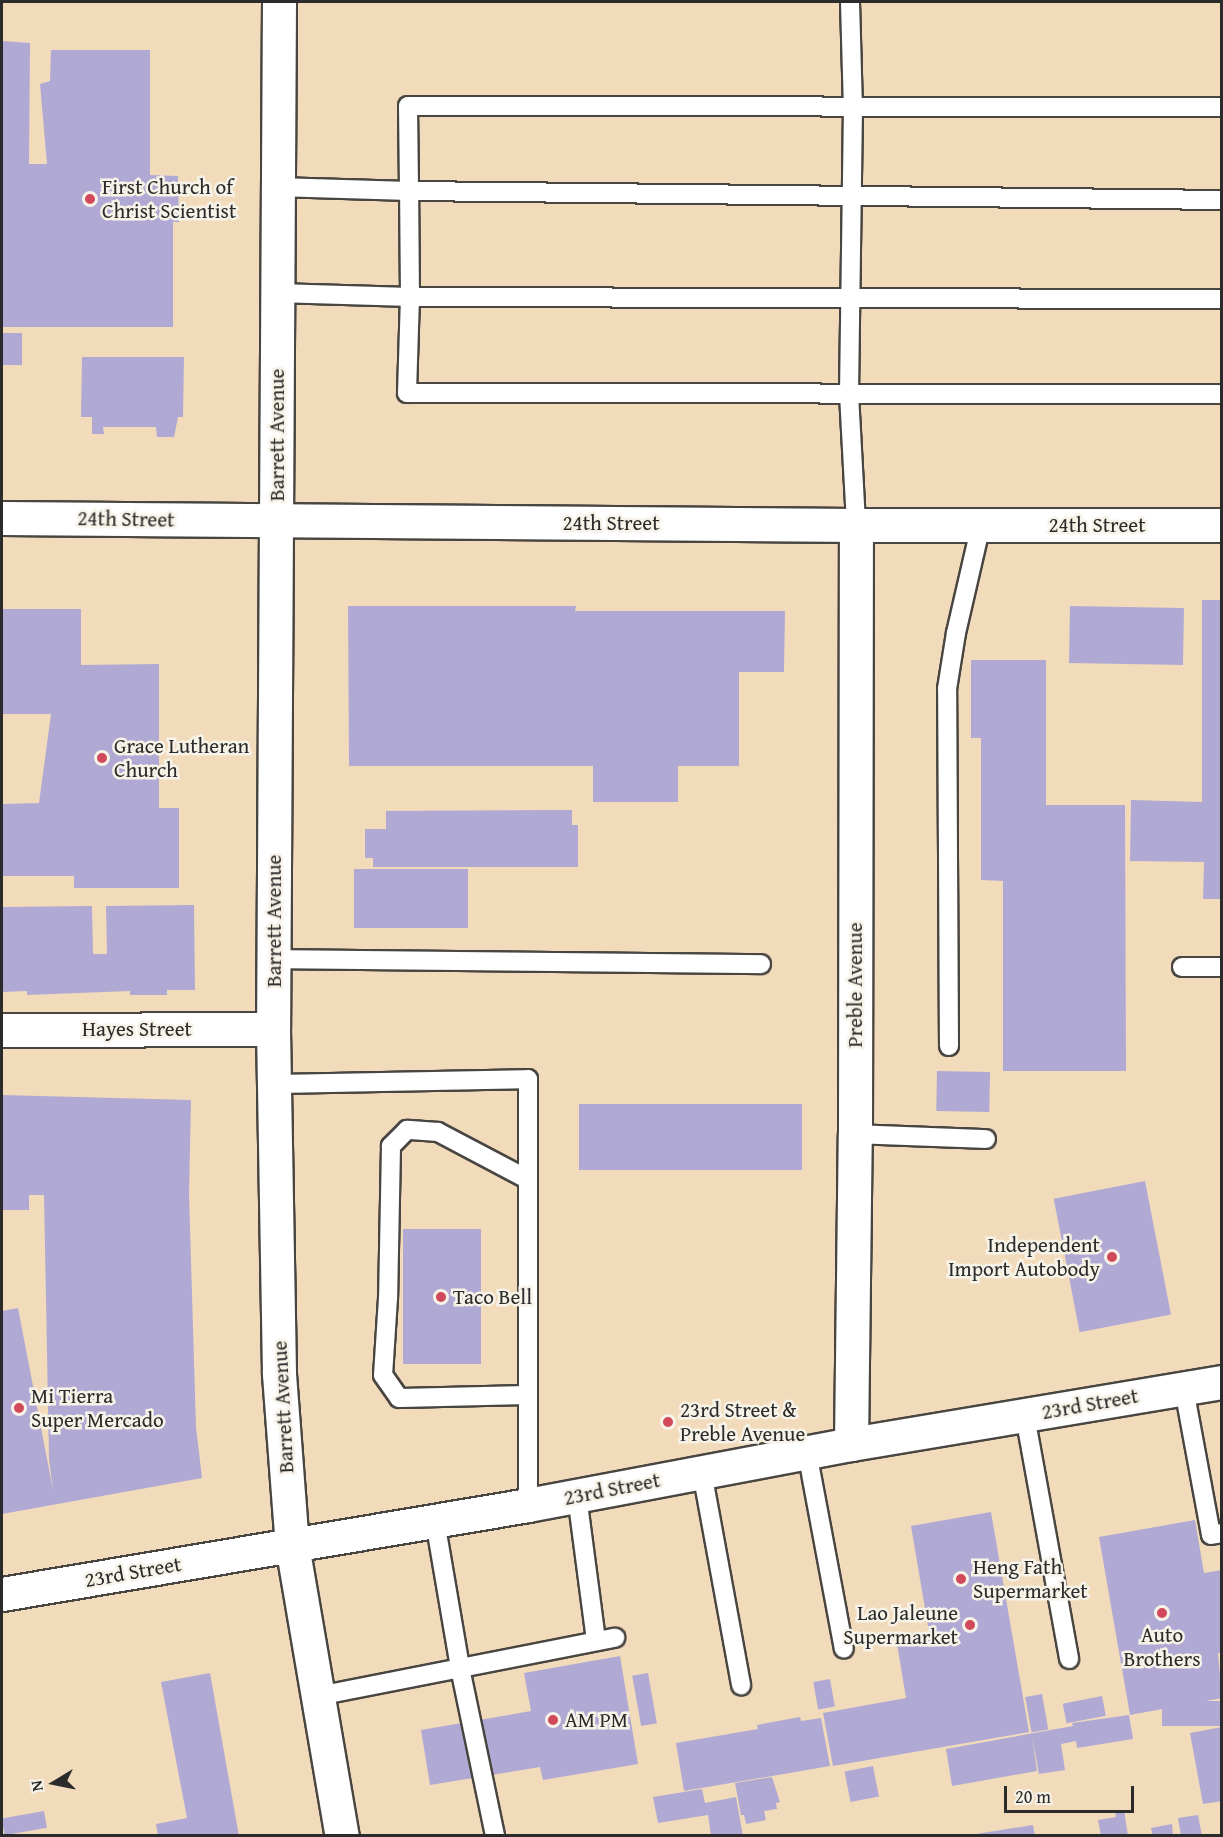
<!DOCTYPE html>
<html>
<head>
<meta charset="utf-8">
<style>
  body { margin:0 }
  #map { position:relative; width:1223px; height:1837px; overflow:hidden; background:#f2dbbb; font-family:"Gentium Book Plus",serif }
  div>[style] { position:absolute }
  .building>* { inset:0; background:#b0a9d4; transform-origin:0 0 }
  .roads { filter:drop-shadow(2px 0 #494541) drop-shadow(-2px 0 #494541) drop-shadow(0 2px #494541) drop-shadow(0 -2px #494541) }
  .lane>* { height:18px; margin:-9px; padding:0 9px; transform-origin:9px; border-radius:9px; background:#fff }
  .street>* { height:33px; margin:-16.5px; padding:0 16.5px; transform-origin:16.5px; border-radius:16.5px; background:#fff }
  .secondary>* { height:33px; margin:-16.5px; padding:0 16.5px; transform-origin:16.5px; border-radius:16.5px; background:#fff }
  .dots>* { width:16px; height:16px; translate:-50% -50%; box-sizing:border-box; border:3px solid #f7f3e8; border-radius:50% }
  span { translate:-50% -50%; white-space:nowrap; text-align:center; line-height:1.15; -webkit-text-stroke:5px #f7f3e8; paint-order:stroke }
  .poi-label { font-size:21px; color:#2b2b2b }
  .left { translate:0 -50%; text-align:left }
  .right { translate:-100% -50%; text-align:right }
  .street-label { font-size:21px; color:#2b2b2b }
  .frame { position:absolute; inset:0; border:3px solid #2b2b2b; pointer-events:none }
  .north { position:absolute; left:24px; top:1753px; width:60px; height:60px; -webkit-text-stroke:4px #f7f3e8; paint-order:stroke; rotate:260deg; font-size:16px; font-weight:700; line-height:24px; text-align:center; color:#2b2b2b }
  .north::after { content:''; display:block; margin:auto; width:21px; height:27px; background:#2b2b2b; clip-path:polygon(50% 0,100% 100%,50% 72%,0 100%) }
  .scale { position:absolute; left:1004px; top:1786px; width:130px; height:27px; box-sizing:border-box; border:3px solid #2b2b2b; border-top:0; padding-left:8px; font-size:18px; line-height:21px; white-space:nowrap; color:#2b2b2b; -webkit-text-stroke:4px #f7f3e8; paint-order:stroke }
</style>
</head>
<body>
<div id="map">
  <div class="building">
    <i style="clip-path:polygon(2px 41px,30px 43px,29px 164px,47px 164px,40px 84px,50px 81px,51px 50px,150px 50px,150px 175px,178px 176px,179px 222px,173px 222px,173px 327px,2px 327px)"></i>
    <i style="left:2px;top:333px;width:20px;height:32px"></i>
    <i style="clip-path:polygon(82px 357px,184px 357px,183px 417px,178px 417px,174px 437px,157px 437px,156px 427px,103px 427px,104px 434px,92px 434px,92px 417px,81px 417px)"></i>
    <i style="clip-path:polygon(1202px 600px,1222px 600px,1222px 899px,1203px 899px,1204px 862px,1130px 861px,1131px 800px,1202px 802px)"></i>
    <i style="clip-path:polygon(348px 606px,576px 606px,575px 611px,785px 611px,784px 672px,739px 672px,739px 766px,678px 766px,678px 802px,593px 802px,593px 766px,349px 766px)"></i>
    <i style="left:1070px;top:606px;width:114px;height:57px;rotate:1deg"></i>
    <i style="clip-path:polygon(2px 609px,81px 609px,81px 665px,159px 664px,159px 808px,179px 808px,179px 888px,74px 888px,74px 876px,2px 876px,2px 804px,39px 803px,51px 714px,2px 714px)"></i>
    <i style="clip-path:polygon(971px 660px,1046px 660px,1046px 805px,1125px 805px,1126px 1071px,1003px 1071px,1003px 881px,981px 880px,981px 738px,971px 738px)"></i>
    <i style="clip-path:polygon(572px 810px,572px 825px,578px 825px,578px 867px,373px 867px,373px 858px,365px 858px,365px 829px,386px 829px,386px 811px)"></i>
    <i style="left:354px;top:869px;width:114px;height:59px"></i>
    <i style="clip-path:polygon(194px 905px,195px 990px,167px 990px,167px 995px,130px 995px,130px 991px,27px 995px,27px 991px,2px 992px,2px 907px,92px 906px,93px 954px,107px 954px,106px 906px)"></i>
    <i style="left:937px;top:1071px;width:53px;height:40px;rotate:1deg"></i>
    <i style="clip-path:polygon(2px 1095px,191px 1100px,189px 1194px,196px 1427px,202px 1478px,2px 1514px,2px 1311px,18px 1308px,53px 1490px,49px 1459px,44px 1195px,29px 1195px,29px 1210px,2px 1210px)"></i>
    <i style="left:802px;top:1104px;width:66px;height:223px;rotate:90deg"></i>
    <i style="left:1145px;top:1181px;width:136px;height:93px;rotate:79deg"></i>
    <i style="left:403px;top:1229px;width:78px;height:135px"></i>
    <i style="clip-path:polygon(991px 1512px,1029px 1732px,833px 1766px,823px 1713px,906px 1698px,896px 1638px,929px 1632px,911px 1526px)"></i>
    <i style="clip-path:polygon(1195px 1520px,1204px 1573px,1222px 1570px,1222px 1653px,1218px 1653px,1222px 1698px,1130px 1715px,1099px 1537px)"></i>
    <i style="clip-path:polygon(620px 1656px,638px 1764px,543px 1780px,540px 1767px,430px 1785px,421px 1730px,531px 1711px,524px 1673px)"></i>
    <i style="clip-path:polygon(210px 1673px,239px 1836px,158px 1836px,156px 1824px,187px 1818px,161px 1682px)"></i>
    <i style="left:648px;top:1673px;width:51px;height:16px;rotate:80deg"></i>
    <i style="left:830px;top:1679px;width:28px;height:17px;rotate:80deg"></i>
    <i style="left:1042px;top:1694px;width:36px;height:17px;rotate:80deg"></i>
    <i style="left:1102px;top:1696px;width:20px;height:40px;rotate:79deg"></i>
    <i style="left:1222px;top:1701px;width:25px;height:60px;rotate:90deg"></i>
    <i style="clip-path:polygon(1129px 1715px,1133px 1739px,1077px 1748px,1076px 1741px,1061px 1744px,1065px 1770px,1039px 1774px,1032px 1736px,1037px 1771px,952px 1786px,946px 1749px,1073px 1726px,1072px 1723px)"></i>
    <i style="clip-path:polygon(800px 1717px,801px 1721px,821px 1718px,830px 1766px,684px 1791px,676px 1743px,758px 1729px,757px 1725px)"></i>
    <i style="clip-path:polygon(1222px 1727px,1222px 1801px,1203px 1804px,1190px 1733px)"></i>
    <i style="left:873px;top:1766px;width:31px;height:29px;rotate:79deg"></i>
    <i style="clip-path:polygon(772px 1777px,780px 1802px,776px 1803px,777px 1809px,764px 1811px,766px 1820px,746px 1824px,744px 1815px,741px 1815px,735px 1783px)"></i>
    <i style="clip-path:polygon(702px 1789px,705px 1803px,736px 1797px,743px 1836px,711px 1836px,708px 1815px,658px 1823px,653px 1797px)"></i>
    <i style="clip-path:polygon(1124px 1810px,1128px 1836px,1101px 1836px,1098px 1820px,1116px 1817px,1115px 1811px)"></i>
    <i style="left:44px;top:1811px;width:17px;height:43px;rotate:80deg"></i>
    <i style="clip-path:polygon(1198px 1815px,1202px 1836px,1181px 1836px,1178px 1818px)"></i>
    <i style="clip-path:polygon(1172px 1824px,1173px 1836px,1153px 1836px,1151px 1828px)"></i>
    <i style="clip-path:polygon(1033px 1825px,1035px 1836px,976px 1836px,976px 1834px)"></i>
  </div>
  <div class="roads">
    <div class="lane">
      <i style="left:850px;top:2px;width:105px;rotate:88.4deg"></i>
      <i style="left:853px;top:107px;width:287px;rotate:90.8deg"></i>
      <i style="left:849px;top:394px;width:131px;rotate:86.9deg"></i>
      <i style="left:1222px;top:107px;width:814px;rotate:-179.93deg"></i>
      <i style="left:408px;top:106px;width:85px;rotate:89.3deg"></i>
      <i style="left:409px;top:191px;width:813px;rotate:0.63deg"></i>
      <i style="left:277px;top:293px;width:133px;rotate:1.7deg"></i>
      <i style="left:410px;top:297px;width:106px;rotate:-90.5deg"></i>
      <i style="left:409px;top:191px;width:132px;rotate:-178.3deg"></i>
      <i style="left:1222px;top:299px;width:812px;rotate:-179.86deg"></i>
      <i style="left:410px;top:297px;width:96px;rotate:91.8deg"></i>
      <i style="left:407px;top:393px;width:815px;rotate:0.07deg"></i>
      <i style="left:274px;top:959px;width:487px;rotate:0.6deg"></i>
      <i style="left:1182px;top:967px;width:40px"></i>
      <i style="left:949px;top:1046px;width:357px;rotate:-90.3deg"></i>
      <i style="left:947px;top:689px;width:57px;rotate:-80.9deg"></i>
      <i style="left:956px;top:633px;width:111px;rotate:-77deg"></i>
      <i style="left:274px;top:1084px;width:254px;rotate:-1.1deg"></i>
      <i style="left:528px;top:1079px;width:426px;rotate:90deg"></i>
      <i style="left:855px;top:1134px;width:131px;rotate:2.2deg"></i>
      <i style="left:527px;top:1179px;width:101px;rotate:-152.2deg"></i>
      <i style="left:438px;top:1132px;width:31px;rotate:-176deg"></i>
      <i style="left:407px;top:1130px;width:23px;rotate:135deg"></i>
      <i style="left:391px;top:1146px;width:152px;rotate:91.1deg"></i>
      <i style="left:388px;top:1298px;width:77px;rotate:93.7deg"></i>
      <i style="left:383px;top:1375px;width:28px;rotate:55deg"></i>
      <i style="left:399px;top:1398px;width:129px;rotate:-1.3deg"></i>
      <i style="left:1184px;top:1389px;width:148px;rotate:79.5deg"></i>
      <i style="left:1211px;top:1535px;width:11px;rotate:-10deg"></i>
      <i style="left:1025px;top:1416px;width:247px;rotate:79.7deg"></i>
      <i style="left:807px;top:1452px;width:200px;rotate:79.4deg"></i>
      <i style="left:702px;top:1472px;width:217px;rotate:79.6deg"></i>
      <i style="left:577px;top:1496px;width:146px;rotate:82.5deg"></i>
      <i style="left:435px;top:1521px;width:149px;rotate:80.3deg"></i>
      <i style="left:460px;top:1668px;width:172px;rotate:78.2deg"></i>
      <i style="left:318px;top:1696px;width:303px;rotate:-11.1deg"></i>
    </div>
    <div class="street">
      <i style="left:2px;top:518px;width:854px;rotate:0.47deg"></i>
      <i style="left:856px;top:525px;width:366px"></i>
      <i style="left:2px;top:1030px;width:271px;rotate:-0.2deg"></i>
      <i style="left:851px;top:1444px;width:310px;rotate:-89.3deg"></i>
      <i style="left:855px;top:1134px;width:609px;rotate:-89.91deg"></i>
    </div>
    <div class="secondary">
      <i style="left:279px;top:2px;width:1027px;rotate:90.33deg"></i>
      <i style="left:273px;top:1029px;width:345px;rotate:89deg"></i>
      <i style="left:279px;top:1374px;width:171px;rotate:85.7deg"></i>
      <i style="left:292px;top:1545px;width:295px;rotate:80.3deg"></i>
      <i style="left:2px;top:1594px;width:533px;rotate:-9.6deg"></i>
      <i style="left:528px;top:1505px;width:329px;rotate:-10.7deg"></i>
      <i style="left:851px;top:1444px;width:376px;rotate:-9.5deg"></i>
    </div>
  </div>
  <div class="dots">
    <i style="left:90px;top:199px;background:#d1495b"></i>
    <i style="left:102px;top:758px;background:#d1495b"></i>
    <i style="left:1112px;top:1257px;background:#d1495b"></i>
    <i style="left:441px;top:1297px;background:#d1495b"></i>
    <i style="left:19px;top:1408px;background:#d1495b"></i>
    <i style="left:668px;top:1422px;background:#d1495b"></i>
    <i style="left:961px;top:1579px;background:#d1495b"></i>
    <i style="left:1162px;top:1613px;background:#d1495b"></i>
    <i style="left:970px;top:1625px;background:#d1495b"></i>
    <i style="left:553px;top:1720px;background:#d1495b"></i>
  </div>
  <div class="poi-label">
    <span class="left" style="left:102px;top:199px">First Church of<br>Christ Scientist</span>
    <span class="left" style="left:114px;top:758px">Grace Lutheran<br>Church</span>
    <span class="right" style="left:1100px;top:1257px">Independent<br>Import Autobody</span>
    <span class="left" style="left:453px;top:1297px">Taco Bell</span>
    <span class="left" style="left:31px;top:1408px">Mi Tierra<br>Super Mercado</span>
    <span class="left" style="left:680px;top:1422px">23rd Street &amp;<br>Preble Avenue</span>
    <span class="left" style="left:973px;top:1579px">Heng Fath<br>Supermarket</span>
    <span class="right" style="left:958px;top:1625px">Lao Jaleune<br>Supermarket</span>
    <span style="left:1162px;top:1647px">Auto<br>Brothers</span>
    <span class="left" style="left:565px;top:1720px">AM PM</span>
  </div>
  <div class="street-label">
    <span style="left:277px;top:435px;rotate:-90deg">Barrett Avenue</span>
    <span style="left:126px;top:519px;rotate:1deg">24th Street</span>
    <span style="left:611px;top:523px">24th Street</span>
    <span style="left:1097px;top:525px">24th Street</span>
    <span style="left:274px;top:921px;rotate:-90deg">Barrett Avenue</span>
    <span style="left:855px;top:985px;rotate:-90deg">Preble Avenue</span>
    <span style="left:137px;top:1029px">Hayes Street</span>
    <span style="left:1090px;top:1404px;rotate:-10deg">23rd Street</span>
    <span style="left:283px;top:1407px;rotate:-93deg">Barrett Avenue</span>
    <span style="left:612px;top:1489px;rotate:-11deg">23rd Street</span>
    <span style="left:133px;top:1572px;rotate:-10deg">23rd Street</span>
  </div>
  <div class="frame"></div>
  <div class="north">N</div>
  <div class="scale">20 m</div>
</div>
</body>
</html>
